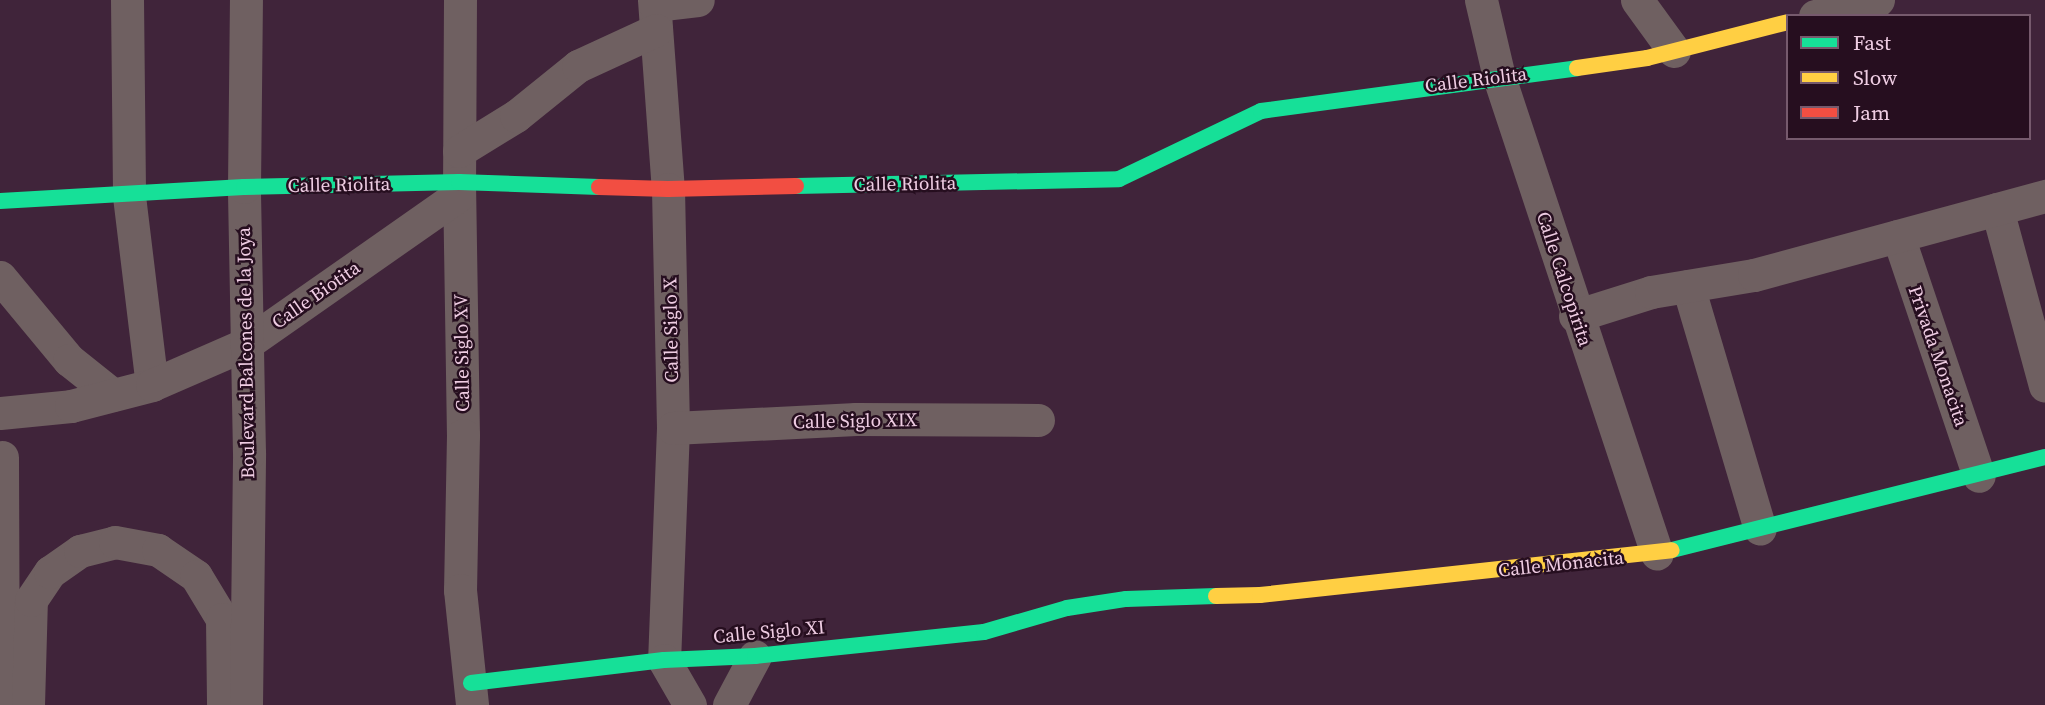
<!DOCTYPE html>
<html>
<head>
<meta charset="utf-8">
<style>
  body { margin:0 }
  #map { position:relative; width:2045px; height:705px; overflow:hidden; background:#40243a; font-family:"Source Serif 4",serif }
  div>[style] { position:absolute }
  .street>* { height:33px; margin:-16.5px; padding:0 16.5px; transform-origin:16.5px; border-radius:16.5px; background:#6f6061 }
  .fast>* { height:16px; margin:-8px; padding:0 8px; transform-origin:8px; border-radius:8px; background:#16e098 }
  .slow>* { height:16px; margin:-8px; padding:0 8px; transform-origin:8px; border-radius:8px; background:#ffcf43 }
  .jam>* { height:16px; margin:-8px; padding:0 8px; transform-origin:8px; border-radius:8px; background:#f24e42 }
  span { translate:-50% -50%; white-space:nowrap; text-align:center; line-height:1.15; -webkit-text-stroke:5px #260e1f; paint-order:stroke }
  .street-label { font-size:19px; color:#efcde3 }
  .legend { position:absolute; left:1786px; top:14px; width:245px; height:126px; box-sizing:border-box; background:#260e1f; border:2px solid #765a6d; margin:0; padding:9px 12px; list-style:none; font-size:21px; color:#efcde3 }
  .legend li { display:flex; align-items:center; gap:14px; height:35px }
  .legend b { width:35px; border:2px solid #765a6d }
</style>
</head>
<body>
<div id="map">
  <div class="street">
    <i style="left:127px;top:0;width:196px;rotate:89.4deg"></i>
    <i style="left:129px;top:196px;width:190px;rotate:83.1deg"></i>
    <i style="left:460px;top:0;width:182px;rotate:90.3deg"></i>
    <i style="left:459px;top:182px;width:253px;rotate:89.1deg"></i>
    <i style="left:463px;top:435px;width:155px;rotate:91.1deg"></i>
    <i style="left:460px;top:590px;width:116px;rotate:84deg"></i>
    <i style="left:654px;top:0;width:190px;rotate:85.8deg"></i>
    <i style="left:668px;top:189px;width:239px;rotate:88.8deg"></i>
    <i style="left:673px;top:428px;width:232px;rotate:92.2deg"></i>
    <i style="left:664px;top:660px;width:52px;rotate:60deg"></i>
    <i style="left:1481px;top:0;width:79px;rotate:76.8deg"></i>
    <i style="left:1499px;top:77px;width:502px;rotate:71.67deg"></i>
    <i style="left:1637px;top:0;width:63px;rotate:54deg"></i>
    <i style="left:655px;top:5px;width:43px;rotate:-6.6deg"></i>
    <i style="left:1815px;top:16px;width:65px;rotate:-14.3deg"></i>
    <i style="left:459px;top:151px;width:67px;rotate:-31.6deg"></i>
    <i style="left:516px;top:116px;width:80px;rotate:-38.9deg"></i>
    <i style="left:578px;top:66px;width:86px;rotate:-24.8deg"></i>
    <i style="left:1997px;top:209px;width:183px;rotate:74.8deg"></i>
    <i style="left:1898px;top:236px;width:253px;rotate:71.4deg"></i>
    <i style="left:0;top:277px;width:108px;rotate:50.3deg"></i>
    <i style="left:69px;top:360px;width:56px;rotate:38.5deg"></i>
    <i style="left:1688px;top:286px;width:253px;rotate:73.5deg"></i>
    <i style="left:1575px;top:316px;width:80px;rotate:-17.5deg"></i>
    <i style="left:1651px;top:292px;width:104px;rotate:-9.4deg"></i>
    <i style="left:1754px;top:275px;width:302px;rotate:-15.2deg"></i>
    <i style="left:0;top:413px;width:71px;rotate:-5.6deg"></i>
    <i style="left:71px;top:406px;width:84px;rotate:-14.5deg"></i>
    <i style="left:152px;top:385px;width:103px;rotate:-23.6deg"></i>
    <i style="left:246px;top:344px;width:260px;rotate:-35deg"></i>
    <i style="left:673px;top:428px;width:183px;rotate:-2.8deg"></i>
    <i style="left:856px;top:419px;width:182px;rotate:0.3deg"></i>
    <i style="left:2px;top:457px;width:248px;rotate:89.8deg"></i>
    <i style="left:28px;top:705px;width:105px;rotate:-88.4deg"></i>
    <i style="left:31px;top:600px;width:34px;rotate:-56deg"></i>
    <i style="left:50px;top:572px;width:37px;rotate:-35deg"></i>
    <i style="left:80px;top:551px;width:36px;rotate:-14deg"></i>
    <i style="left:115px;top:542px;width:44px;rotate:10.5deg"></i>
    <i style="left:158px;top:550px;width:46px;rotate:34.4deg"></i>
    <i style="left:196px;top:576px;width:50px;rotate:58.8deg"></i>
    <i style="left:222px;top:619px;width:86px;rotate:89.3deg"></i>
    <i style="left:246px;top:705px;width:252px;rotate:-89.3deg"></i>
    <i style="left:249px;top:453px;width:266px;rotate:-91.1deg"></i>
    <i style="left:244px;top:187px;width:187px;rotate:-89.4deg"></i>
    <i style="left:729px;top:705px;width:55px;rotate:-62deg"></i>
  </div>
  <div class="fast">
    <i style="left:796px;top:186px;width:323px;rotate:-1.2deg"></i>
    <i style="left:1119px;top:179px;width:157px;rotate:-25.6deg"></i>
    <i style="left:1261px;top:111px;width:319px;rotate:-7.7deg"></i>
    <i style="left:0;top:201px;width:244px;rotate:-3.3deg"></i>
    <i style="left:244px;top:187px;width:215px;rotate:-1.3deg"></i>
    <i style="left:459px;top:182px;width:140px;rotate:2deg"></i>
    <i style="left:1672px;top:550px;width:384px;rotate:-14deg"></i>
    <i style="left:471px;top:683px;width:194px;rotate:-6.8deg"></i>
    <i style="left:664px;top:660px;width:91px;rotate:-2.5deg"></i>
    <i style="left:755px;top:656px;width:230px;rotate:-6deg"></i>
    <i style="left:984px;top:632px;width:86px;rotate:-16.1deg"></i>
    <i style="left:1067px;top:608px;width:60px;rotate:-8.7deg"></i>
    <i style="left:1126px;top:599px;width:90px;rotate:-1.9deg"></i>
  </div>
  <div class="slow">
    <i style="left:1577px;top:68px;width:71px;rotate:-8.1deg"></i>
    <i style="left:1647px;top:58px;width:146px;rotate:-14.3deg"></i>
    <i style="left:1216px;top:596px;width:44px;rotate:-1.3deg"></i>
    <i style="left:1260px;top:595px;width:414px;rotate:-6.2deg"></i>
  </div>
  <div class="jam">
    <i style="left:599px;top:187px;width:69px;rotate:1.7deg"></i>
    <i style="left:668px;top:189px;width:128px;rotate:-1.3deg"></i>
  </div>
  <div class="street-label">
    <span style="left:1476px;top:80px;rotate:-7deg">Calle Riolita</span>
    <span style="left:905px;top:184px;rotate:-1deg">Calle Riolita</span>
    <span style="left:339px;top:185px;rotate:-1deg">Calle Riolita</span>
    <span style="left:1564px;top:279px;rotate:72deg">Calle Calcopirita</span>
    <span style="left:316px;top:295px;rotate:-35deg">Calle Biotita</span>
    <span style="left:671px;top:330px;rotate:-91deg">Calle Siglo X</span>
    <span style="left:246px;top:353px;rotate:-91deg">Boulevard Balcones de la Joya</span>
    <span style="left:462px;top:353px;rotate:-91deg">Calle Siglo XV</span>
    <span style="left:1938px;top:356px;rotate:71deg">Privada Monacita</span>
    <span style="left:855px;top:421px;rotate:-1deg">Calle Siglo XIX</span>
    <span style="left:1561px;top:564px;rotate:-6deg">Calle Monacita</span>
    <span style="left:769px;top:632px;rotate:-5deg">Calle Siglo XI</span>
  </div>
  <ul class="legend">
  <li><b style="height:9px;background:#16e098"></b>Fast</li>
  <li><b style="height:9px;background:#ffcf43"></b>Slow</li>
  <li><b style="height:9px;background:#f24e42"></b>Jam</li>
  </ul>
</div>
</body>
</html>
